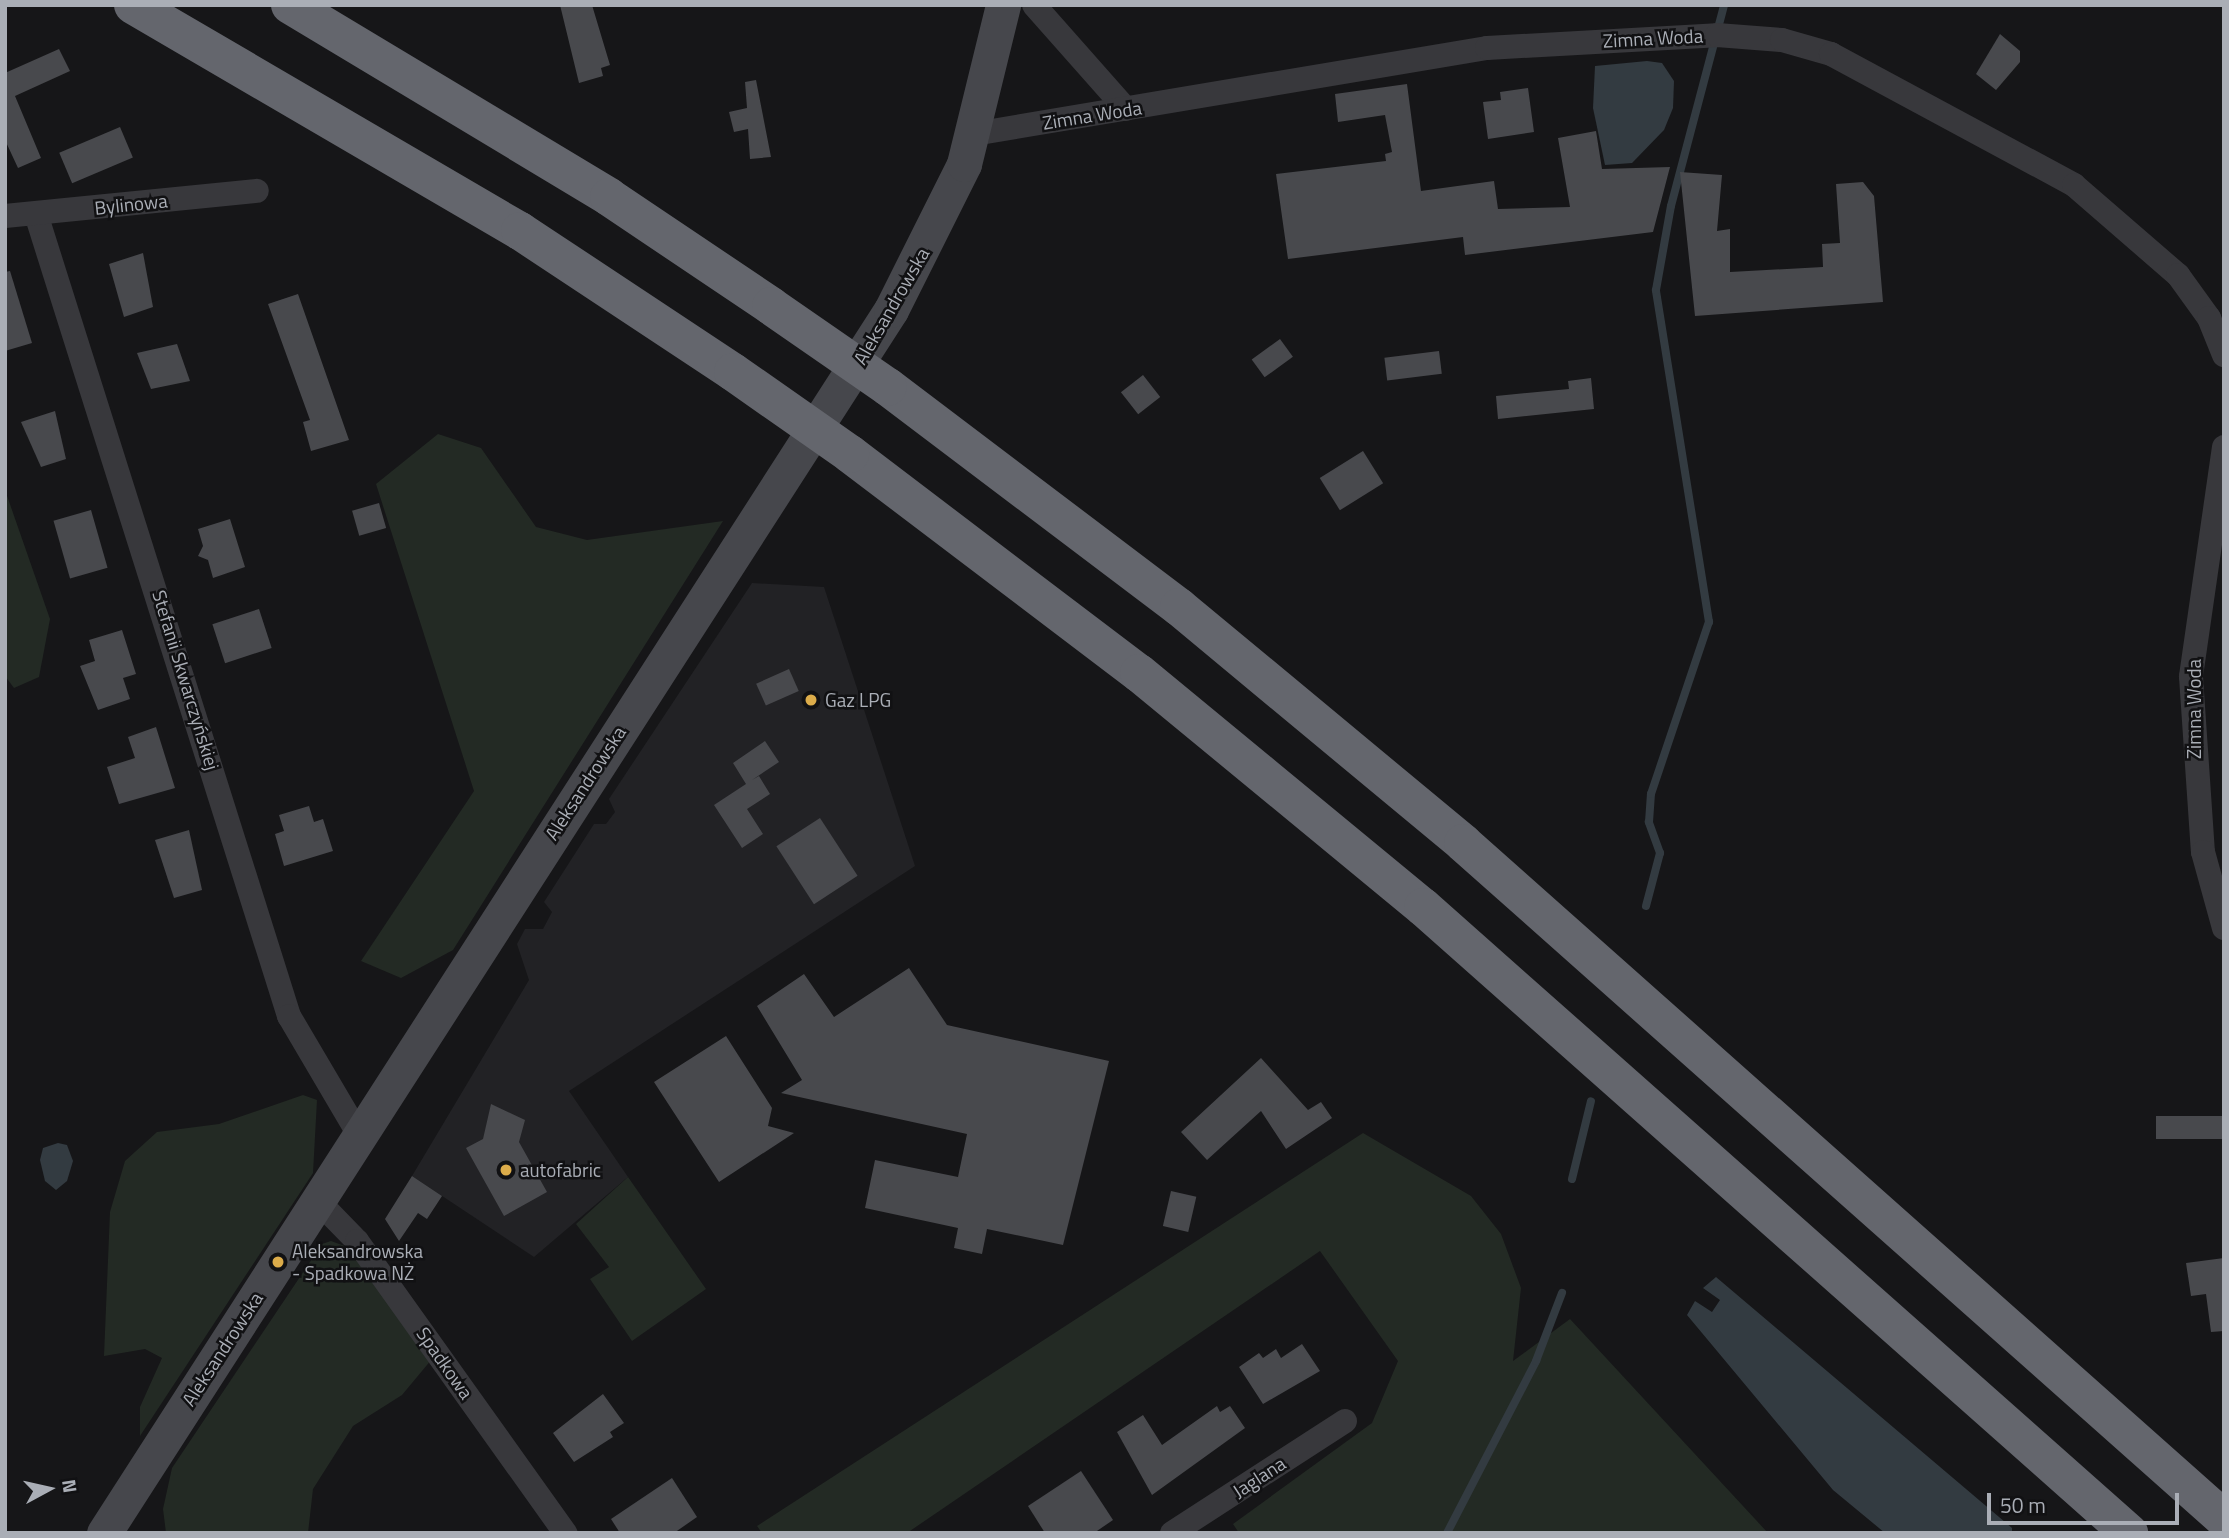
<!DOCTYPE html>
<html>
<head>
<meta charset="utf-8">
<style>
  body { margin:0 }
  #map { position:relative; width:2229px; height:1538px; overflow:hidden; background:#161618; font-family:"Titillium Web",sans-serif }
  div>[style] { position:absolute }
  .built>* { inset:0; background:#222225 }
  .green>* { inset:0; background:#232a24 }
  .water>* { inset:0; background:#333b41 }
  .stream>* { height:8px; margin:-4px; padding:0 4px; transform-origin:4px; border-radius:4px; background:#333b41 }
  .building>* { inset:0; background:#48494d; transform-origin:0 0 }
  .minor>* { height:24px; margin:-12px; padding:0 12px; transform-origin:12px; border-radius:12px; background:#38383c }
  .secondary>* { height:35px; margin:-17.5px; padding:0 17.5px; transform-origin:17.5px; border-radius:17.5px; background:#46474c }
  .motorway>* { height:38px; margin:-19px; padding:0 19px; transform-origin:19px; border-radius:19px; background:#64666d }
  .motorway-bridge>* { height:38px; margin:-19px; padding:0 19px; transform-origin:19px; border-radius:19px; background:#64666d }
  .dots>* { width:19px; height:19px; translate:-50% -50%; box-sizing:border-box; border:4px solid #111113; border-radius:50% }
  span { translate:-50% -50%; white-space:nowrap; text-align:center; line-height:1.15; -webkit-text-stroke:5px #111113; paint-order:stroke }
  .street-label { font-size:19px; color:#aaaeb6 }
  .poi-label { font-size:19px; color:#aaaeb6 }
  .left { translate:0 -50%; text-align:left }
  .frame { position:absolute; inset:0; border:7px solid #aaaeb6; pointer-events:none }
  .north { position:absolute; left:14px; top:1454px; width:70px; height:70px; -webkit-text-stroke:5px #111113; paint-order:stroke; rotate:82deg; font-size:19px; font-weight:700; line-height:28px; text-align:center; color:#aaaeb6 }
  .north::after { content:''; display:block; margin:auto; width:24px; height:32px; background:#aaaeb6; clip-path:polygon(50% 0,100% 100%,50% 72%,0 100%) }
  .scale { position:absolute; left:1987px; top:1493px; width:192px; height:32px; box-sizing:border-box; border:4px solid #aaaeb6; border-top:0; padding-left:9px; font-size:21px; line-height:24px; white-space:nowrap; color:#aaaeb6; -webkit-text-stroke:5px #111113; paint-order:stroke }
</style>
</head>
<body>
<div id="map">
  <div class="built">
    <i style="clip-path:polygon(752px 583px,824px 587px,915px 866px,569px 1091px,628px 1177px,534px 1257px,412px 1176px,529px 980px,517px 944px,525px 929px,543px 929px,552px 912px,544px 902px,594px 824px,606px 824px,615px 812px,609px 799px)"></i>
  </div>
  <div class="green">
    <i style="clip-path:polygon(438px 434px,481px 448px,536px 527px,587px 540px,723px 521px,453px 950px,401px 978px,361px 961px,474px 791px,376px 484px)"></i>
    <i style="clip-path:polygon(5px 490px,50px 619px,39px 677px,14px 688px,5px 676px)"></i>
    <i style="clip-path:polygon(303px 1095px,317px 1100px,313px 1173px,140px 1436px,140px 1407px,162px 1358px,145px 1349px,104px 1356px,110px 1212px,125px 1161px,157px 1132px,219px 1124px)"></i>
    <i style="clip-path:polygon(1363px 1133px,1471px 1196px,1501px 1234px,1521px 1288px,1513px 1361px,1570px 1319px,1768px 1533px,1239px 1533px,1233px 1524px,1372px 1423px,1398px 1361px,1320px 1251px,907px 1533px,762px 1533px,757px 1526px)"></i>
    <i style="clip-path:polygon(628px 1177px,706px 1289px,632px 1341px,590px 1279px,609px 1267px,576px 1224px)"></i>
    <i style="clip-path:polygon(331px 1241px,350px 1248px,432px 1359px,402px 1395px,353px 1426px,313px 1489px,308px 1533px,166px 1533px,163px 1509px,172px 1468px,322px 1244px)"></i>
  </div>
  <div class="water">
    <i style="clip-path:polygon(1647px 61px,1662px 63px,1674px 81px,1673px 108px,1664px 130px,1632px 163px,1605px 165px,1593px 108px,1595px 66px)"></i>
    <i style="clip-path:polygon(58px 1143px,67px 1145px,73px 1161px,67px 1181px,56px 1190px,45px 1181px,40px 1160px,43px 1148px)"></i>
    <i style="clip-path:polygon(1716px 1277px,2012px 1528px,2012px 1533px,1885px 1533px,1833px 1490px,1687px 1315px,1695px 1301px,1712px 1312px,1720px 1300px,1703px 1288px)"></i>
  </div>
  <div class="stream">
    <i style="left:1646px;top:906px;width:55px;rotate:-75.2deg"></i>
    <i style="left:1660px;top:853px;width:33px;rotate:-110deg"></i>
    <i style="left:1649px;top:822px;width:28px;rotate:-86deg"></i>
    <i style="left:1651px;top:794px;width:182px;rotate:-71.4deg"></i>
    <i style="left:1709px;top:622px;width:336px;rotate:-99.1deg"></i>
    <i style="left:1656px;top:290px;width:85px;rotate:-79.9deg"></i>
    <i style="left:1671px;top:206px;width:208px;rotate:-75.2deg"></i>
    <i style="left:1572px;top:1179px;width:80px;rotate:-76.3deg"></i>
    <i style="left:1447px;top:1533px;width:194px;rotate:-62.6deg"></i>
    <i style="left:1536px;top:1361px;width:73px;rotate:-69.1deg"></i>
  </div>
  <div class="building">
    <i style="clip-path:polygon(560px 5px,592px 5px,610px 65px,601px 68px,603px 76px,579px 83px)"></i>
    <i style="clip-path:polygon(2000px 34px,2020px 51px,2020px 62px,1996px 90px,1976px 74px)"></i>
    <i style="clip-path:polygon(59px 49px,70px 71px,15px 96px,41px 158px,18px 168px,5px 140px,5px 73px)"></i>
    <i style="clip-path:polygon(756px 80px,771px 157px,750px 159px,748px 129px,734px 132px,729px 112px,747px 108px,745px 82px)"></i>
    <i style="clip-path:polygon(1407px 84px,1421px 191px,1494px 181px,1498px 209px,1570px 207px,1558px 138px,1596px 131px,1602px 169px,1670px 167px,1653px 232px,1465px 255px,1463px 237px,1288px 259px,1276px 174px,1386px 161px,1385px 154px,1392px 152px,1385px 115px,1338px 122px,1335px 94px)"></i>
    <i style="clip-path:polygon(1528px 88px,1534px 132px,1488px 139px,1483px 102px,1501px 100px,1500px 92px)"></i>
    <i style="left:120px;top:127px;width:33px;height:66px;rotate:67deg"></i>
    <i style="clip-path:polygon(1680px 172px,1722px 175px,1717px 231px,1730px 229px,1730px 272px,1823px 267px,1822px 244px,1840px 243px,1836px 184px,1863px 182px,1874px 196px,1883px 302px,1695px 316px)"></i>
    <i style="clip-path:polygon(143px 253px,153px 307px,124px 317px,109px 264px)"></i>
    <i style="clip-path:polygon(10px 271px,32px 343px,5px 351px,5px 272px)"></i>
    <i style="clip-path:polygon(298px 294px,349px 440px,311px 451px,303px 422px,310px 420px,268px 304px)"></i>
    <i style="left:1280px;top:339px;width:22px;height:35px;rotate:54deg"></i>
    <i style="clip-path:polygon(177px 344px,190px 381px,151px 389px,137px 353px)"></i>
    <i style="left:1439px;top:351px;width:23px;height:55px;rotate:83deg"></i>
    <i style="left:1143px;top:375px;width:28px;height:28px;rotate:52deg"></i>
    <i style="clip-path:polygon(1591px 378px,1594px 409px,1498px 419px,1496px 396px,1569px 389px,1568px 381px)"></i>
    <i style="clip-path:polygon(55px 411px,66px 459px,41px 467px,21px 422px)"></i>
    <i style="left:1363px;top:451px;width:38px;height:51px;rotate:58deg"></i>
    <i style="left:379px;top:503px;width:26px;height:28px;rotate:74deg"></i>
    <i style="left:91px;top:510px;width:60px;height:39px;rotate:74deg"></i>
    <i style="clip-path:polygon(230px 519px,245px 567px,213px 578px,208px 560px,198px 556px,203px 546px,198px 529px)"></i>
    <i style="left:259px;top:609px;width:41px;height:49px;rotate:72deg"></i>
    <i style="clip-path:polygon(122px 630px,136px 674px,123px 678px,130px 699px,98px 710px,80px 666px,95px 661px,89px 640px)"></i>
    <i style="left:789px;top:669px;width:24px;height:36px;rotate:66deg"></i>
    <i style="clip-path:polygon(156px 727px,175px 788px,119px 804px,107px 767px,135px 758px,128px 737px)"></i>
    <i style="clip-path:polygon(765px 741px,779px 762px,752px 780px,759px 776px,770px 794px,747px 809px,763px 834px,742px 848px,714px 805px,746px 784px,733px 763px)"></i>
    <i style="clip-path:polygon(309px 806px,314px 822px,323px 819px,333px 851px,284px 866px,275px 834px,284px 831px,279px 815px)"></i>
    <i style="left:820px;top:818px;width:69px;height:52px;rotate:57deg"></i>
    <i style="clip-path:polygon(189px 830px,202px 890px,174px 898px,155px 840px)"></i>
    <i style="clip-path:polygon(909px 968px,947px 1025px,1109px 1061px,1063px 1245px,987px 1229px,982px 1254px,954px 1248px,958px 1228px,865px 1208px,875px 1160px,958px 1177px,967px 1134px,781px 1093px,802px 1080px,757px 1006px,804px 974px,834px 1017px)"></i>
    <i style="clip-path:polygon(726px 1036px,772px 1108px,768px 1126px,794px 1133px,719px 1182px,654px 1082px)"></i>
    <i style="clip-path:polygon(1261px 1058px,1308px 1110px,1321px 1102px,1332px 1118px,1286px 1149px,1261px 1111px,1207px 1160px,1181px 1132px)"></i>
    <i style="clip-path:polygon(491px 1104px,525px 1120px,519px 1142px,547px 1192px,504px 1216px,466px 1148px,483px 1139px)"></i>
    <i style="left:2224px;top:1116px;width:23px;height:68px;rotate:90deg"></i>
    <i style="clip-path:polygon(412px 1176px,442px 1196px,427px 1219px,418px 1213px,399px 1241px,385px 1219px)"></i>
    <i style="left:1171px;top:1191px;width:26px;height:36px;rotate:13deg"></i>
    <i style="clip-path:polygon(2224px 1258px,2224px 1331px,2211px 1332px,2206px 1294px,2191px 1296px,2186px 1263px)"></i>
    <i style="clip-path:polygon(1302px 1344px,1320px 1371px,1263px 1404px,1239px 1367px,1259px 1353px,1263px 1358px,1276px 1349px,1281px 1358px)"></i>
    <i style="clip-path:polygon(603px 1394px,624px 1423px,610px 1432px,613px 1437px,574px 1462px,553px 1433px)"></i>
    <i style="clip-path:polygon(1217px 1406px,1220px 1412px,1230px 1406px,1245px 1428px,1152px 1495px,1117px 1432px,1143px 1415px,1162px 1445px)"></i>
    <i style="clip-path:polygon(1081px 1471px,1113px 1520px,1094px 1533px,1045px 1533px,1028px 1506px)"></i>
    <i style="clip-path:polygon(672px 1478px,697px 1517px,674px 1533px,620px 1533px,611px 1519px)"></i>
  </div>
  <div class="minor">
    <i style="left:1034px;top:5px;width:139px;rotate:48.5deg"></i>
    <i style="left:974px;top:134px;width:520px;rotate:-9.52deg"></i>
    <i style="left:1487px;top:48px;width:230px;rotate:-3.2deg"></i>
    <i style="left:1717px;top:35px;width:65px;rotate:4.4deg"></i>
    <i style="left:1782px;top:40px;width:51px;rotate:15.9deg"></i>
    <i style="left:1831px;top:54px;width:276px;rotate:28.3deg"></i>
    <i style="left:2074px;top:185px;width:138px;rotate:40.9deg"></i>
    <i style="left:2178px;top:275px;width:53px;rotate:54.2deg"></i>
    <i style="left:2209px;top:318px;width:40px;rotate:68deg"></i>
    <i style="left:36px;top:214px;width:841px;rotate:72.49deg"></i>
    <i style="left:289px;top:1016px;width:138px;rotate:59.5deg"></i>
    <i style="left:5px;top:216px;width:253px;rotate:-5.7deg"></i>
    <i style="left:2224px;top:447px;width:232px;rotate:98.2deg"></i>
    <i style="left:2191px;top:677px;width:175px;rotate:86.1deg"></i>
    <i style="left:2203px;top:852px;width:79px;rotate:74.6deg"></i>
    <i style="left:317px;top:1200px;width:57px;rotate:45.7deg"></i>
    <i style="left:357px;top:1241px;width:359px;rotate:54.5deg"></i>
    <i style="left:1172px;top:1533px;width:206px;rotate:-32.9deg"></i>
  </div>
  <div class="secondary">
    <i style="left:104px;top:1533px;width:1454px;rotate:-57.24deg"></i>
    <i style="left:891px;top:310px;width:163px;rotate:-63.4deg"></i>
    <i style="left:964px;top:164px;width:164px;rotate:-76.2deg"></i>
  </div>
  <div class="motorway">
    <i style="left:133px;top:5px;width:448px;rotate:30.3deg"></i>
    <i style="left:520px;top:231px;width:255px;rotate:33.5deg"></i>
    <i style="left:290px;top:5px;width:372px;rotate:31deg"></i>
    <i style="left:609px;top:197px;width:195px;rotate:33.9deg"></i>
    <i style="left:888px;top:387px;width:365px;rotate:37.1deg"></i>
    <i style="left:1179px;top:607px;width:369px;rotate:39.7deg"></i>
    <i style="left:1463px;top:843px;width:1018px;rotate:41.61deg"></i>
    <i style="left:850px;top:454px;width:363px;rotate:37.2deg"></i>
    <i style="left:1139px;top:673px;width:368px;rotate:39.5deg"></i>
    <i style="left:1423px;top:907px;width:944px;rotate:41.56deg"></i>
  </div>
  <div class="motorway-bridge">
    <i style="left:771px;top:306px;width:142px;rotate:34.7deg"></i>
    <i style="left:733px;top:372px;width:143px;rotate:35deg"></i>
  </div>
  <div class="dots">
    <i style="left:811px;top:700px;background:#dcac4a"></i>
    <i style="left:506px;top:1170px;background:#dcac4a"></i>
    <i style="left:278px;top:1262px;background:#dcac4a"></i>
  </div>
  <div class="street-label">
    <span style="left:1653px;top:38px;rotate:-3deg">Zimna Woda</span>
    <span style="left:1092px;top:115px;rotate:-9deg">Zimna Woda</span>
    <span style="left:131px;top:204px;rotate:-6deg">Bylinowa</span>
    <span style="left:891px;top:306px;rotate:-60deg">Aleksandrowska</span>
    <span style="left:186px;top:680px;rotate:73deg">Stefanii Skwarczyńskiej</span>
    <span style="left:2194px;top:709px;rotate:-90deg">Zimna Woda</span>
    <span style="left:585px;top:783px;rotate:-57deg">Aleksandrowska</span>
    <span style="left:222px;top:1349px;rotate:-57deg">Aleksandrowska</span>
    <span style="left:445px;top:1363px;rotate:55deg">Spadkowa</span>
    <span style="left:1259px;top:1477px;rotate:-33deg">Jaglana</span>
  </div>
  <div class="poi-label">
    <span class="left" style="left:825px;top:700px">Gaz LPG</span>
    <span class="left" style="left:520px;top:1170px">autofabric</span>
    <span class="left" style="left:292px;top:1262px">Aleksandrowska<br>- Spadkowa NŻ</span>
  </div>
  <div class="frame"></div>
  <div class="north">N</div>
  <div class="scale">50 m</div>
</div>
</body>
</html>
